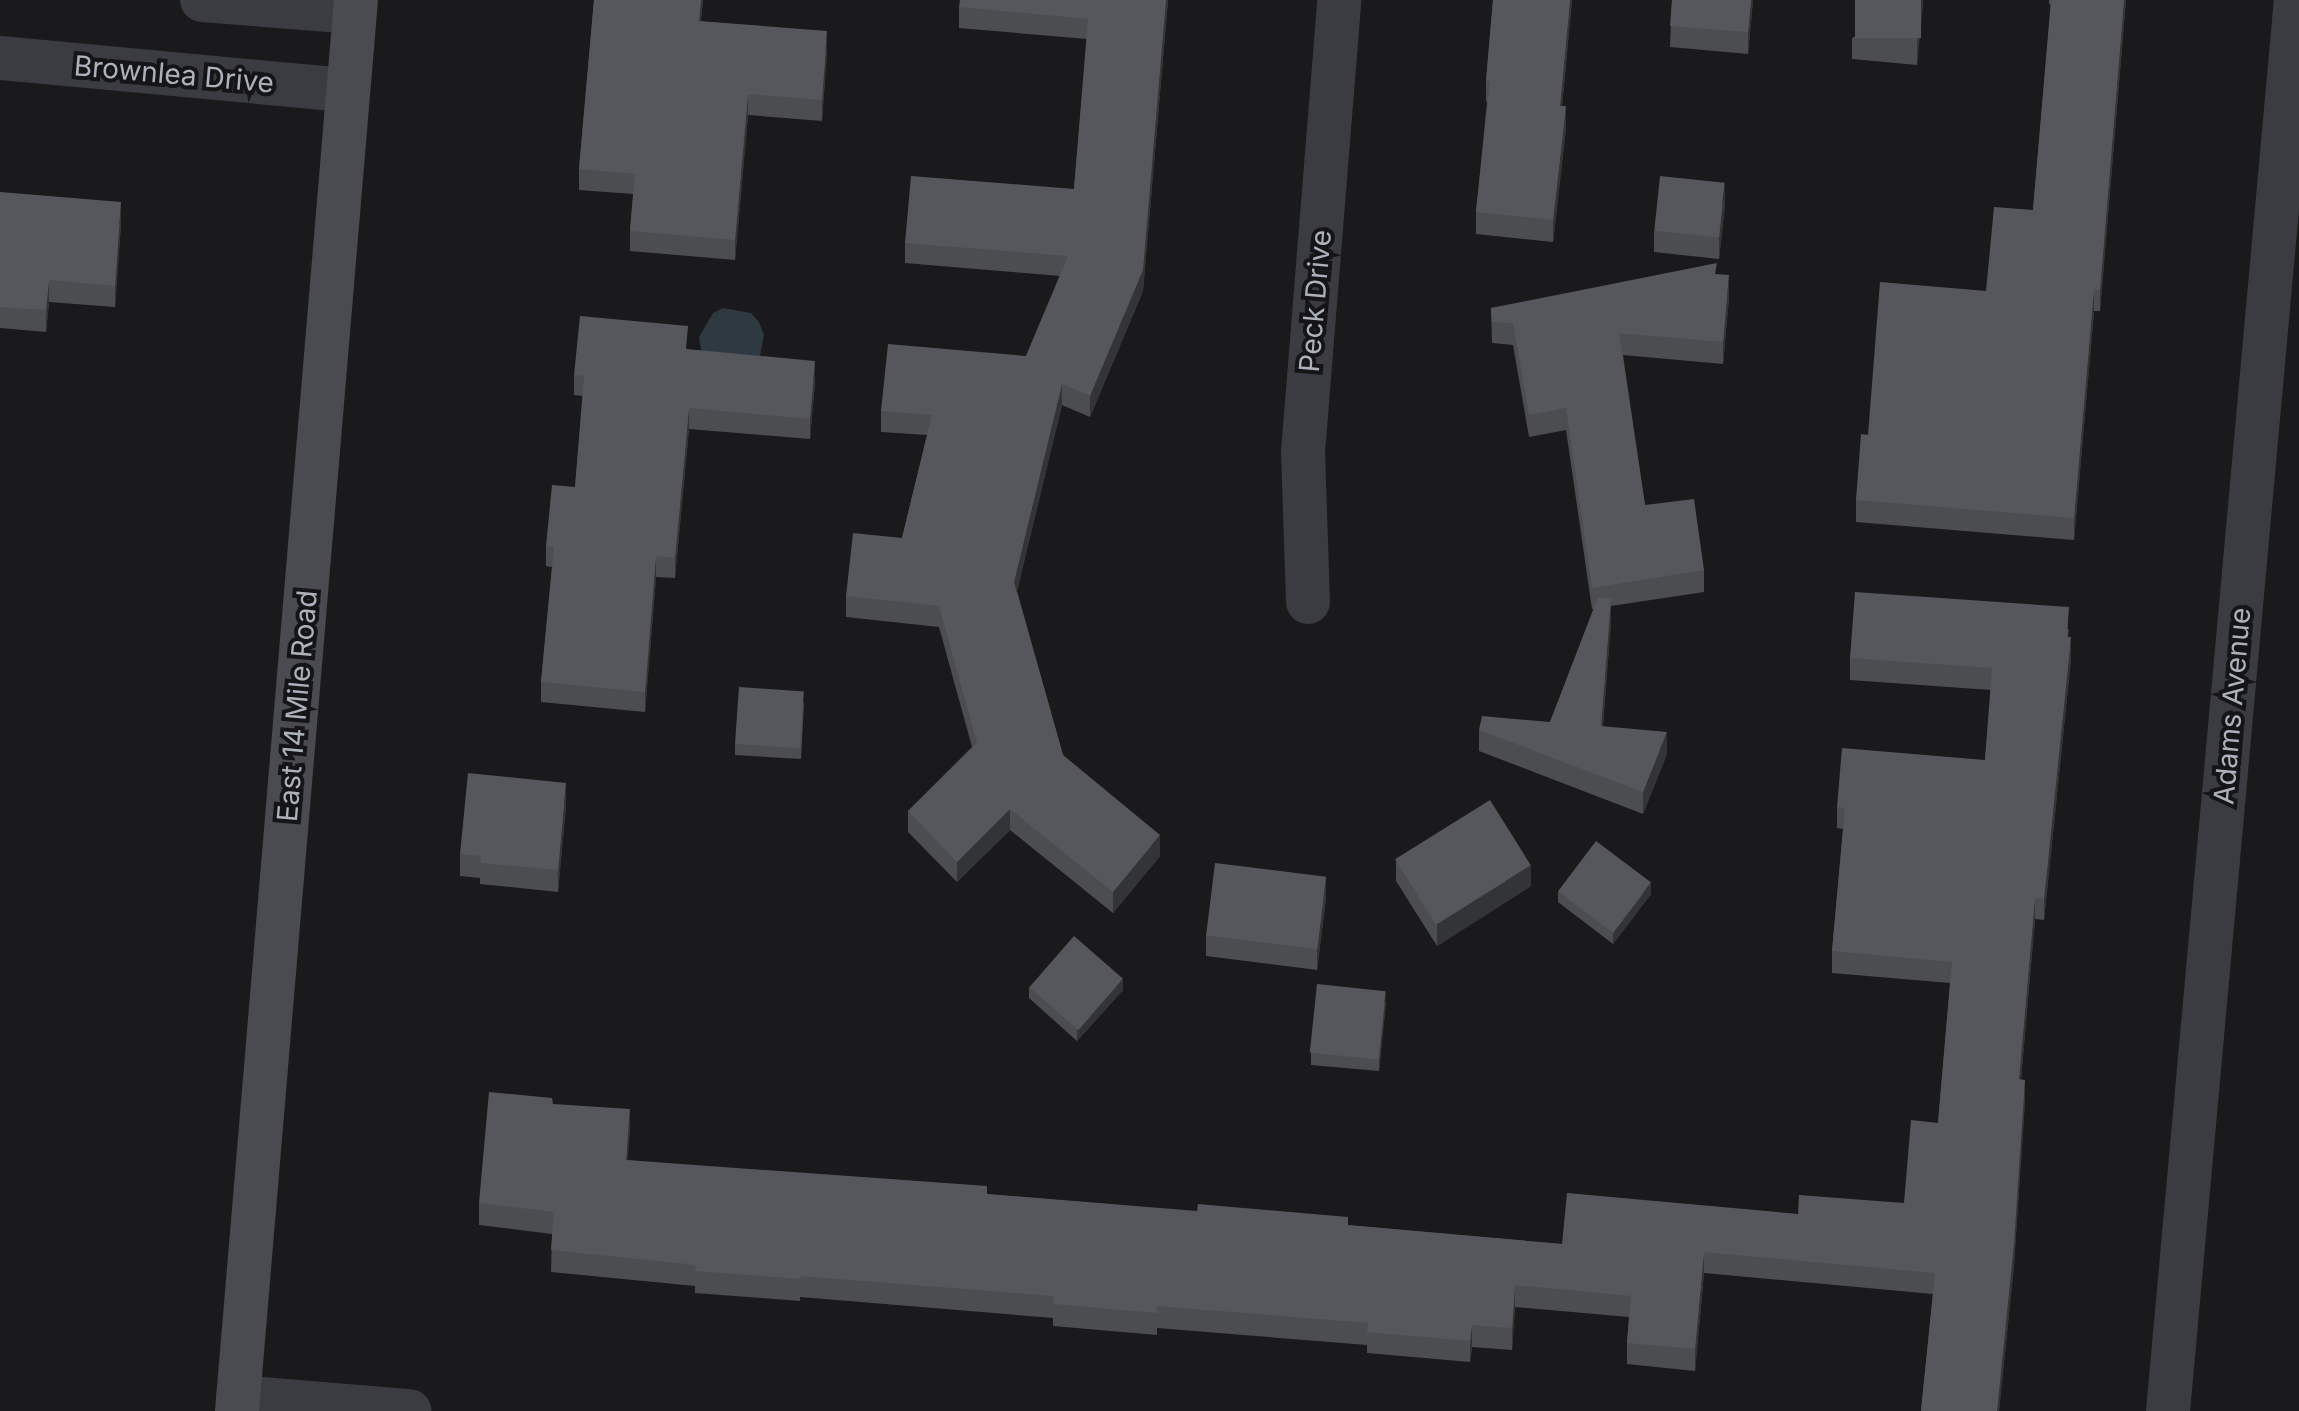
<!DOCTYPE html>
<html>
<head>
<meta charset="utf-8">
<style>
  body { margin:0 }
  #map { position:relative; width:2299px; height:1411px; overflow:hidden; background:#1a1a1c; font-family:Inter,sans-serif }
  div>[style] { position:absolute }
  .water>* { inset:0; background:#2f3941 }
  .street>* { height:44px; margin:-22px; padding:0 22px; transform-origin:22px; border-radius:22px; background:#3b3c41 }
  .secondary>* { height:44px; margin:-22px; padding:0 22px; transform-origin:22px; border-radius:22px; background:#494b51 }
  .wall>* { inset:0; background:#4b4d51 }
  .shaded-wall>* { inset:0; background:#333437 }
  .building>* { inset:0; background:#56575d; transform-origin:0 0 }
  span { translate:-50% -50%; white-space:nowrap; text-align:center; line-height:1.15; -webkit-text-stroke:8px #151517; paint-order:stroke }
  .street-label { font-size:28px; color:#acb1bc }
</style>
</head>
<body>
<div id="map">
  <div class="water">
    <i style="clip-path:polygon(723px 308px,751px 313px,759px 322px,764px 335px,760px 356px,703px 362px,699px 337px,713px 313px)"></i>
  </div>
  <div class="street">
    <i style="left:202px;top:0;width:153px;rotate:4.5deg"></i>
    <i style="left:0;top:58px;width:349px;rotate:5.3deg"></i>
    <i style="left:1308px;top:602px;width:150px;rotate:-91.9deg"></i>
    <i style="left:1303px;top:452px;width:453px;rotate:-85.4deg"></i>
    <i style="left:238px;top:1397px;width:172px;rotate:4.7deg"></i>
    <i style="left:2168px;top:1411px;width:1417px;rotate:-84.82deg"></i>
  </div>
  <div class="secondary">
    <i style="left:237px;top:1411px;width:1416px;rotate:-85.18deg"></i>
  </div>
  <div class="wall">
    <i style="clip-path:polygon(594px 0,703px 0,701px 21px,827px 51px,822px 121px,748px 115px,735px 260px,630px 251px,630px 231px,633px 194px,579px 190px,579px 169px)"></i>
    <i style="clip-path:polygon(1168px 0,1143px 291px,1090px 417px,1062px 405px,1017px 591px,1063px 755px,1160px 856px,1113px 913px,1010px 830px,957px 882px,908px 832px,908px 811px,972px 747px,939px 627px,846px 617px,846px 596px,902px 538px,927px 435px,881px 432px,881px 411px,1026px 356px,1060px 276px,905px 263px,905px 243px,1074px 189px,1087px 39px,959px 28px,959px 7px)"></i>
    <i style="clip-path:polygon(1493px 0,1572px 0,1562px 106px,1566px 128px,1553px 242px,1476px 234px,1476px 212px,1487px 102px,1486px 102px,1486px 81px)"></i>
    <i style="clip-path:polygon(1672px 0,1753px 0,1748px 54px,1670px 47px)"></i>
    <i style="clip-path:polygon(1923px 0,1917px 65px,1852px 59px,1852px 38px)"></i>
    <i style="clip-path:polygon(2049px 0,2126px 0,2100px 311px,2094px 311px,2074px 540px,1856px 522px,1856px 500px,1868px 435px,1986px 291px,2033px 210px,2051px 5px,2049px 4px)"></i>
    <i style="clip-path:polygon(0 192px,121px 224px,115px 307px,49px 302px,46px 332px,0 328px)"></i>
    <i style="clip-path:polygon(1725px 204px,1719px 259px,1654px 252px,1654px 231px)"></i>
    <i style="clip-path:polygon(1717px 274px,1729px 297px,1723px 364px,1623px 355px,1645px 505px,1704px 570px,1704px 592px,1611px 606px,1611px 621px,1603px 726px,1667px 754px,1643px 814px,1479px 751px,1479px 730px,1550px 722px,1594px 609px,1592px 609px,1566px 430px,1529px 437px,1513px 345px,1492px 343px,1491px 308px)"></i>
    <i style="clip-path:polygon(687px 350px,815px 381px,810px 439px,689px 429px,675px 578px,656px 577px,645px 712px,541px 702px,541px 682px,552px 567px,546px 566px,546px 546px,575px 487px,583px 396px,574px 395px,574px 375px)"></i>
    <i style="clip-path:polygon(2069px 629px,2068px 637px,2071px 659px,2044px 920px,2035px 919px,2021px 1079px,2025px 1101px,2014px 1265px,1999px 1411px,1921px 1411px,1933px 1294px,1704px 1273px,1695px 1371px,1627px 1364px,1627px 1343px,1629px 1317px,1515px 1307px,1512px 1350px,1472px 1347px,1470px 1362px,1367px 1353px,1367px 1345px,1157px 1328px,1157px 1335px,1053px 1326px,1053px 1318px,800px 1297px,800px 1301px,695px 1293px,695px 1286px,551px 1272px,552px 1234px,479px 1225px,479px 1203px,553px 1104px,630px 1130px,627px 1160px,987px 1194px,1562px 1244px,1798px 1214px,1904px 1203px,1938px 1123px,1950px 983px,1832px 973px,1832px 951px,1843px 829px,1837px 828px,1837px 807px,1985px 760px,1991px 690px,1850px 680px,1850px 658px)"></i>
    <i style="clip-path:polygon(804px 702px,801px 759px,735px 755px,735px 744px)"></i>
    <i style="clip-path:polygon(566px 805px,558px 892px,480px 884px,480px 878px,460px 876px,460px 854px)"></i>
    <i style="clip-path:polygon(1396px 860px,1531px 886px,1437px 946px,1396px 881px)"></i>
    <i style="clip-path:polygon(1558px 891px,1651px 894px,1613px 944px,1558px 902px)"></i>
    <i style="clip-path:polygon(1326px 898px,1317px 970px,1206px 956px,1206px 935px)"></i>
    <i style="clip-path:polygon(1029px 987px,1123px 990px,1077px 1041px,1029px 998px)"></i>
    <i style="clip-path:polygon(1386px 1002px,1379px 1071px,1311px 1065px,1311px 1053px)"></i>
  </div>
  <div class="shaded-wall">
    <i style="clip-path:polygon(701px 0,703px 0,699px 41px,699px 21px)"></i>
    <i style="clip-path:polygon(1166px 0,1168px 0,1143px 291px,1090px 417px,1090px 396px)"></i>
    <i style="clip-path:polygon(1570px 0,1572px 0,1560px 127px,1560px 106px)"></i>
    <i style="clip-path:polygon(1751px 0,1753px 0,1748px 54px,1748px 32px)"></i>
    <i style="clip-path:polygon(1921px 0,1923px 0,1923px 6px,1917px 65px,1917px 43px)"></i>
    <i style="clip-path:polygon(2124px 0,2126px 0,2100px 311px,2100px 290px)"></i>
    <i style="clip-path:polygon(827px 31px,827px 51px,822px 121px,822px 100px)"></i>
    <i style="clip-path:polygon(748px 94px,748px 115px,735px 260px,735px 240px)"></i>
    <i style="clip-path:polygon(1566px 106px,1566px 128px,1553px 242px,1553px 220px)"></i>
    <i style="clip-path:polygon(1725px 183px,1725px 204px,1719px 259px,1719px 238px)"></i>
    <i style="clip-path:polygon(121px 202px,121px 224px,115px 307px,115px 286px)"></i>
    <i style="clip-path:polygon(1729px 275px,1729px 297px,1723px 364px,1723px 342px)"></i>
    <i style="clip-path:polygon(49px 280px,49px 302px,46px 332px,46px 310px)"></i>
    <i style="clip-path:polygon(2094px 289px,2094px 311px,2074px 540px,2074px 518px)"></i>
    <i style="clip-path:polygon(815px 361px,815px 381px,810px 439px,810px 419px)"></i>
    <i style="clip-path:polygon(1062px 384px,1062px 405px,1014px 602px,1014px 582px)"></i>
    <i style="clip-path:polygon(689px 408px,689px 429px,675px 578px,675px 558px)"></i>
    <i style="clip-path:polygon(656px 556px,656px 577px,645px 712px,645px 692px)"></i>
    <i style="clip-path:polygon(1611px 599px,1611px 621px,1601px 748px,1601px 726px)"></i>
    <i style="clip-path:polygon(2071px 637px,2071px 659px,2044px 920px,2044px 899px)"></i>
    <i style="clip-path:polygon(1667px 732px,1667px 754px,1643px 814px,1643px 792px)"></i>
    <i style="clip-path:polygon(566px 783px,566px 805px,558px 892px,558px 870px)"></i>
    <i style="clip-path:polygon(1010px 809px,1010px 830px,957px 882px,957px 862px)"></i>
    <i style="clip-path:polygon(1160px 835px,1160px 856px,1113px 913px,1113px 892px)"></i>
    <i style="clip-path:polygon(1531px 865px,1531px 886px,1437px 946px,1437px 924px)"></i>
    <i style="clip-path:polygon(1326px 877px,1326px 898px,1317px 970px,1317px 948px)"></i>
    <i style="clip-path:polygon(1651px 883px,1651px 894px,1613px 944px,1613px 933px)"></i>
    <i style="clip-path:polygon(2035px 898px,2035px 919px,2019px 1101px,2019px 1079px)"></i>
    <i style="clip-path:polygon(1123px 979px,1123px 990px,1077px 1041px,1077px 1030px)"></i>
    <i style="clip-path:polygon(1386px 991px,1386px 1002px,1379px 1071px,1379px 1060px)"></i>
    <i style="clip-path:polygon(2025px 1080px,2025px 1101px,2014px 1265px,1999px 1411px,1997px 1411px)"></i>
    <i style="clip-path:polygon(630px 1109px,630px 1130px,626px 1182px,626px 1160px)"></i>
    <i style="clip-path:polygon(1704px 1252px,1704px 1273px,1695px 1371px,1695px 1349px)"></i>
    <i style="clip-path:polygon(1515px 1285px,1515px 1307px,1512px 1350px,1512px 1328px)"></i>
    <i style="clip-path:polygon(1472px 1325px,1472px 1347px,1470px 1362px,1470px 1341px)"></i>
  </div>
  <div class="building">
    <i style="clip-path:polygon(594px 0,701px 0,699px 21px,827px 31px,822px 100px,748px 94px,735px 240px,630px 231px,635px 174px,579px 169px)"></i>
    <i style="clip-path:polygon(960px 0,1166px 0,1143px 270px,1090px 396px,1062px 384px,1014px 582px,1063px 755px,1160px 835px,1113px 892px,1010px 809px,957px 862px,908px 811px,977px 743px,939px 606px,846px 596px,853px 533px,902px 538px,932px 415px,881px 411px,888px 344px,1026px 356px,1068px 256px,905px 243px,911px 176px,1074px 189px,1088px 19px,959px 7px)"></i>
    <i style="clip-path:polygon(1493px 0,1570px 0,1560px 106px,1566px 106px,1553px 220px,1476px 212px,1490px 81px,1486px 81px)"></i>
    <i style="clip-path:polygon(1672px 0,1751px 0,1748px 32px,1670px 26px)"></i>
    <i style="left:1855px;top:0;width:66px;height:38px"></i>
    <i style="clip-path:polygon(2051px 0,2124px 0,2100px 290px,2094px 289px,2074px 518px,1856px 500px,1861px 434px,1868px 435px,1880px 282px,1986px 291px,1994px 207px,2033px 210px)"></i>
    <i style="left:1660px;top:176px;width:65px;height:55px;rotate:6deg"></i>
    <i style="clip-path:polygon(0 192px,121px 202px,115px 286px,49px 280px,46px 310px,0 307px)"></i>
    <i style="clip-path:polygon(1717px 263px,1715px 274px,1729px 275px,1723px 342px,1619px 333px,1645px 505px,1694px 499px,1704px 570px,1592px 588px,1566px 408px,1529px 415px,1513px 323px,1492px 322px,1491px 308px)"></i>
    <i style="clip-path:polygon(580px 316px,688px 326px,686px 349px,815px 361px,810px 419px,689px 408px,675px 558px,656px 556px,645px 692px,541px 682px,554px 547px,546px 546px,552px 485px,575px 487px,584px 376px,574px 375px)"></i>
    <i style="clip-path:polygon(1855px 592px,2069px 607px,2067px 637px,2071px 637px,2044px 899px,2035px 898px,2019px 1079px,2025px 1080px,2014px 1244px,1997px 1411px,1921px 1411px,1935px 1273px,1704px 1252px,1695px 1349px,1627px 1343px,1631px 1296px,1515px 1285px,1512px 1328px,1472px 1325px,1470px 1341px,1367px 1332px,1368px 1323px,1157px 1306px,1157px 1313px,1053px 1304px,1054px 1296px,800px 1276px,800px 1279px,695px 1271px,696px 1265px,551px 1250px,554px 1212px,479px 1203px,489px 1092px,552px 1098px,553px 1104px,630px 1109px,626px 1160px,987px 1186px,987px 1194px,1197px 1211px,1198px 1204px,1348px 1217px,1348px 1225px,1562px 1244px,1567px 1193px,1798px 1214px,1799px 1195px,1904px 1203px,1911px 1120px,1938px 1123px,1952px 962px,1832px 951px,1845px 808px,1837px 807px,1842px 748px,1985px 760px,1992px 668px,1850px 658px)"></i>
    <i style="clip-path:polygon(1598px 597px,1611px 599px,1601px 726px,1667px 732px,1643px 792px,1479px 730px,1482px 716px,1550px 722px)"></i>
    <i style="left:739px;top:687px;width:65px;height:57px;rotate:4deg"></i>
    <i style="clip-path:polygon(468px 773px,566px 783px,558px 870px,480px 863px,481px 856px,460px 854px)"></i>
    <i style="left:1490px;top:800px;width:77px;height:112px;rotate:58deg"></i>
    <i style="left:1596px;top:841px;width:69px;height:63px;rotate:37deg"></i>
    <i style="left:1215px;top:863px;width:112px;height:73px;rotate:7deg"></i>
    <i style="left:1074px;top:936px;width:65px;height:68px;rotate:41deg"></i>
    <i style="left:1317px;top:984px;width:69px;height:69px;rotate:6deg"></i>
  </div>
  <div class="street-label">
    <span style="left:174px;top:74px;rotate:5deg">Brownlea Drive</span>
    <span style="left:1315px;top:301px;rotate:-85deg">Peck Drive</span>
    <span style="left:297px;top:706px;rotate:-85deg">East 14 Mile Road</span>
    <span style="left:2232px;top:706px;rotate:-85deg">Adams Avenue</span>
  </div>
</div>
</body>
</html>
